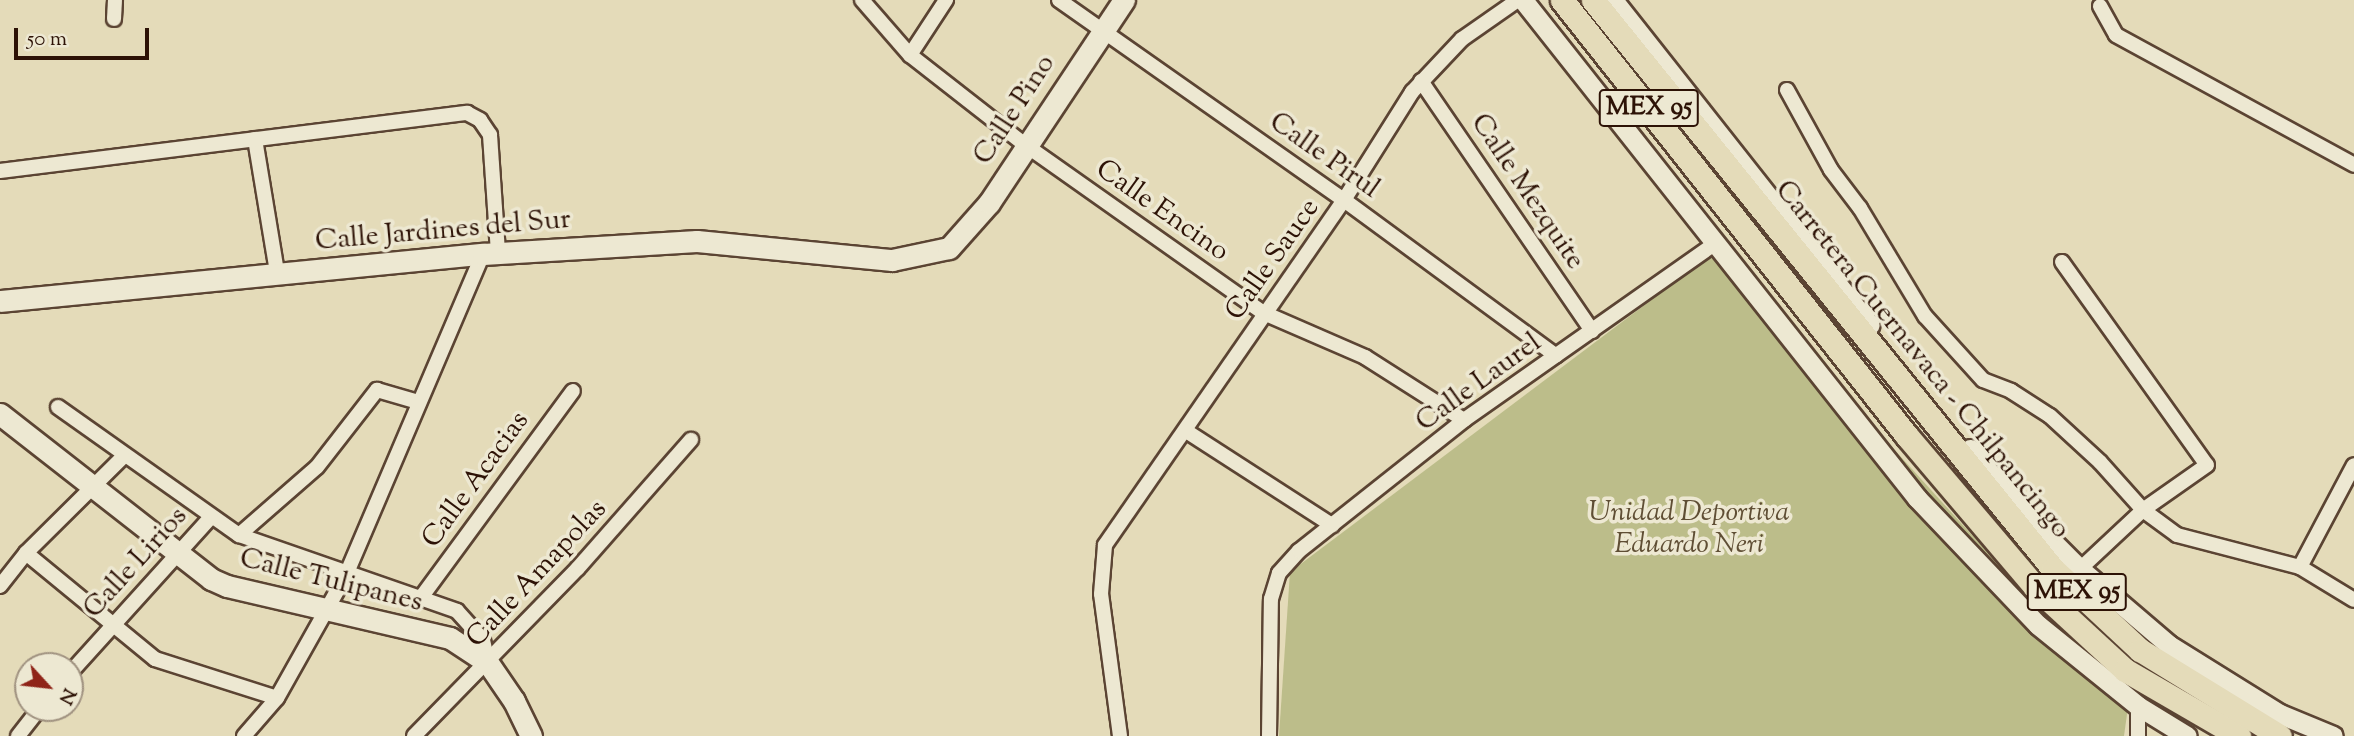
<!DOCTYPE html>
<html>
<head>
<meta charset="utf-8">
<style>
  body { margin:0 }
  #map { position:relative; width:2354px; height:736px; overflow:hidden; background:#e4dbb9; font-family:"Sorts Mill Goudy",serif }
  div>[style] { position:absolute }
  .green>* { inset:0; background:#bcbd8a }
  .roads { filter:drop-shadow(2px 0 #5b4433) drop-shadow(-2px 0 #5b4433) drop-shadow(0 2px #5b4433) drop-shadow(0 -2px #5b4433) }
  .minor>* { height:14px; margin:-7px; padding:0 7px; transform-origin:7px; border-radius:7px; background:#ede8d2 }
  .tertiary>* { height:19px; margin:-9.5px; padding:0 9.5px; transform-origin:9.5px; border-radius:9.5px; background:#ede8d2 }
  .secondary>* { height:21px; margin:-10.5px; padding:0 10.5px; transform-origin:10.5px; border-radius:10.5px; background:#ede8d2 }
  .primary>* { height:23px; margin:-11.5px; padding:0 11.5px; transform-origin:11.5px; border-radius:11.5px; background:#e4dbb9 }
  span { translate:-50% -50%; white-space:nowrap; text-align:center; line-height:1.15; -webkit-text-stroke:7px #ede8d2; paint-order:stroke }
  .shield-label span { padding:2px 5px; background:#ede8d2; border:2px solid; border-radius:5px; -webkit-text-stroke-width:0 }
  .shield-label { font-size:26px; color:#2d1206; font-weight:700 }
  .street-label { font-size:28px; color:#2d1206 }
  .park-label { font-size:28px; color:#5f4e34; font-style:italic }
  .north { position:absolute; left:14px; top:652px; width:70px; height:70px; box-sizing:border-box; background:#ede8d2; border:2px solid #a09280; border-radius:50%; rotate:117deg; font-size:19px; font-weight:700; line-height:28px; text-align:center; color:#2d1206 }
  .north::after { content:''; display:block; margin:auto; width:24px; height:32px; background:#8f2418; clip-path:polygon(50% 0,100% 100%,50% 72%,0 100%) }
  .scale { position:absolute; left:14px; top:28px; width:135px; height:32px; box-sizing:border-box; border:4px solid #2d1206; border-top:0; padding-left:9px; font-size:21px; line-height:24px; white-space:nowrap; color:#2d1206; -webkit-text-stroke:5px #ede8d2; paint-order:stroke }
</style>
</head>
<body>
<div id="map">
  <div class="green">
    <i style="clip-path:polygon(1715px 252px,2128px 707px,2124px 736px,1279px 736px,1290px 572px)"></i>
  </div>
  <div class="roads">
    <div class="minor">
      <i style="left:862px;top:0;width:73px;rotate:48.9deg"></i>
      <i style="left:910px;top:55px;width:145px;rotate:38deg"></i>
      <i style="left:1024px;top:144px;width:294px;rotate:35.2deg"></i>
      <i style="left:1264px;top:313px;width:110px;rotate:23.5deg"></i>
      <i style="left:1365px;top:357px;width:117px;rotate:32.5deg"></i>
      <i style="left:1059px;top:0;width:348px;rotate:35.1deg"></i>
      <i style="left:1344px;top:200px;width:263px;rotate:36.3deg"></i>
      <i style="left:2100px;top:6px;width:33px;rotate:61deg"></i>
      <i style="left:2116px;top:35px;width:271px;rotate:28.6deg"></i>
      <i style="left:114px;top:19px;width:19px;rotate:-87deg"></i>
      <i style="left:910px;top:55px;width:66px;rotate:-56.8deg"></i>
      <i style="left:1421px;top:81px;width:303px;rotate:55.6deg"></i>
      <i style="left:1787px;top:90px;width:91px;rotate:61.2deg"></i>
      <i style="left:1831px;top:170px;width:48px;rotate:52.7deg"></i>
      <i style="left:1860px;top:208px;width:126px;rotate:59deg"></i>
      <i style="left:1925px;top:316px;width:86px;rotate:47.8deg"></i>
      <i style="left:1983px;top:380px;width:30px;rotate:21deg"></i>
      <i style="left:2011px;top:391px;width:46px;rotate:32.7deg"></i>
      <i style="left:2050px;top:416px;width:68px;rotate:42.6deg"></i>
      <i style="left:2100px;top:462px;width:64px;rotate:48.1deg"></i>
      <i style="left:2143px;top:510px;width:42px;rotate:36.3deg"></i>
      <i style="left:2177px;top:535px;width:127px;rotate:14.6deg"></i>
      <i style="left:2300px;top:567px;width:63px;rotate:31.4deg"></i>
      <i style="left:255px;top:139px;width:135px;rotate:80.6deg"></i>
      <i style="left:0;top:171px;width:471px;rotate:-7.1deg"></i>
      <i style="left:467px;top:113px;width:15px;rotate:28deg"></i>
      <i style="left:480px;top:120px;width:18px;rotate:56deg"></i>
      <i style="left:490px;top:135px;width:117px;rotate:86.1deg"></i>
      <i style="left:2062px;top:262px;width:249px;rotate:54.5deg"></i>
      <i style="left:2207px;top:465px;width:78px;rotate:144.9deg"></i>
      <i style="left:2143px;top:510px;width:86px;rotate:136.9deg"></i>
      <i style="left:58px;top:407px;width:222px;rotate:35.3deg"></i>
      <i style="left:239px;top:535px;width:231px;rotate:19.2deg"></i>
      <i style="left:457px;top:611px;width:39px;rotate:48deg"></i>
      <i style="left:483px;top:640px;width:24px;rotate:78deg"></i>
      <i style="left:1186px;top:431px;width:174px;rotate:32.8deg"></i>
      <i style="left:239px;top:535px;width:103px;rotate:-41.1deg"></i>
      <i style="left:317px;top:467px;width:98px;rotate:-52.1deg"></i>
      <i style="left:377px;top:390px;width:43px;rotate:16.3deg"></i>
      <i style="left:26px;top:553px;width:167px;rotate:39.4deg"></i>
      <i style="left:155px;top:659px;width:128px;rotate:17.7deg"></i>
      <i style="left:2300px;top:567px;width:115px;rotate:-62.1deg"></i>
      <i style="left:0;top:586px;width:42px;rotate:-51.8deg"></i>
      <i style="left:26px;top:553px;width:136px;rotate:-44.7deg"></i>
      <i style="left:420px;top:599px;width:258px;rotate:-53.7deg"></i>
      <i style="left:70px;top:673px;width:210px;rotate:-47.9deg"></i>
      <i style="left:18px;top:736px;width:36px;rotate:-52deg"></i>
      <i style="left:244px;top:736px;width:50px;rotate:-49deg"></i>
      <i style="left:277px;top:698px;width:141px;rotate:-60.7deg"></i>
      <i style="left:346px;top:575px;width:349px;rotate:-66.9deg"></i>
      <i style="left:414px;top:736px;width:235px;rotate:-45.7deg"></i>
      <i style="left:578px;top:568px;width:171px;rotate:-48.6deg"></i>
      <i style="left:1120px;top:736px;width:143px;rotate:-97.6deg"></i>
      <i style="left:1101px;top:594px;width:49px;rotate:-85.3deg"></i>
      <i style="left:1105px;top:545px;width:420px;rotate:-55.3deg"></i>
      <i style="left:1344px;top:200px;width:128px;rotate:-57.8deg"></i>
      <i style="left:1412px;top:92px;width:73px;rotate:-46.7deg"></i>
      <i style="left:1462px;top:39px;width:68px;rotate:-34.9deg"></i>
      <i style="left:1269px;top:736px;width:137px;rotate:-89.2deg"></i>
      <i style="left:1271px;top:599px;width:27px;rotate:-73deg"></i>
      <i style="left:1279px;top:573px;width:30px;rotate:-48deg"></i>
      <i style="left:1299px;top:551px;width:211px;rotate:-38.4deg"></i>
      <i style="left:1464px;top:420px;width:309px;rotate:-35.1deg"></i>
      <i style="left:2138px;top:736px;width:30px;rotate:-90deg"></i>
    </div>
    <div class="tertiary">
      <i style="left:1523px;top:0;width:635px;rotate:51.65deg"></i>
      <i style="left:1917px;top:498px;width:175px;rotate:46.4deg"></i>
      <i style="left:2038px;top:625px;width:129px;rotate:39deg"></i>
      <i style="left:2138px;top:706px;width:57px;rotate:31.5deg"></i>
      <i style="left:1613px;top:0;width:414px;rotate:51.7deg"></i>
      <i style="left:1970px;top:449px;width:78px;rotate:50.2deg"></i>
      <i style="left:2020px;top:509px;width:85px;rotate:45deg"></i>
      <i style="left:2080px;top:569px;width:117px;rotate:40.5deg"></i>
      <i style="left:2169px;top:645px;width:131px;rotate:31.9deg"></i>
      <i style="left:2280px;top:714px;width:57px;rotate:22.5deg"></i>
    </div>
    <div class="secondary">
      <i style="left:0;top:301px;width:485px;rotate:-5.6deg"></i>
      <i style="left:483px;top:254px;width:214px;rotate:-3.5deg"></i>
      <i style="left:697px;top:241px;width:196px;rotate:5.6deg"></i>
      <i style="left:892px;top:260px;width:58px;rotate:-11.9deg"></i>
      <i style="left:949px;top:248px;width:60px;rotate:-48.4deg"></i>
      <i style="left:989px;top:203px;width:244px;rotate:-56.4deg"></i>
      <i style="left:0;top:414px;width:268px;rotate:38deg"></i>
      <i style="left:211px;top:579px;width:17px;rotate:24deg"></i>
      <i style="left:227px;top:586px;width:229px;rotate:13.1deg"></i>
      <i style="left:450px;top:638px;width:45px;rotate:33.3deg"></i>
      <i style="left:488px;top:663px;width:46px;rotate:55.6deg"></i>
      <i style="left:514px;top:701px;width:39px;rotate:64deg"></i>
    </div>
    <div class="primary">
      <i style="left:1562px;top:0;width:556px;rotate:51.65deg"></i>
      <i style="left:1907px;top:436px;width:198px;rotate:49.7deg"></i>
      <i style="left:2035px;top:587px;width:122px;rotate:42.7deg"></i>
      <i style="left:2125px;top:670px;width:132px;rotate:30.1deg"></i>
      <i style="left:1593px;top:0;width:732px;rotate:51.05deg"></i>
      <i style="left:2053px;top:569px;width:119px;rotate:43deg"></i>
      <i style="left:2140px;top:650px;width:164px;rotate:31.6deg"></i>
    </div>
  </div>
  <div class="shield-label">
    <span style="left:1649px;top:108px">MEX 95</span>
    <span style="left:2077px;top:592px">MEX 95</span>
  </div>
  <div class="street-label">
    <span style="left:1015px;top:110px;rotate:-57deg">Calle Pino</span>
    <span style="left:1324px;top:156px;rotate:35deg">Calle Pirul</span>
    <span style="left:1527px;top:192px;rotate:56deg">Calle Mezquite</span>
    <span style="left:1162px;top:211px;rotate:35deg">Calle Encino</span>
    <span style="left:443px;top:231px;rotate:-5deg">Calle Jardines del Sur</span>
    <span style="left:1273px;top:260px;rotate:-55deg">Calle Sauce</span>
    <span style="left:1922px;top:360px;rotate:51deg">Carretera Cuernavaca - Chilpancingo</span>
    <span style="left:1479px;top:383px;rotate:-36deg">Calle Laurel</span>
    <span style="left:476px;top:480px;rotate:-54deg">Calle Acacias</span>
    <span style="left:136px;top:563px;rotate:-48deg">Calle Lirios</span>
    <span style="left:537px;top:574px;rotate:-47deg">Calle Amapolas</span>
    <span style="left:331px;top:581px;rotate:14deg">Calle Tulipanes</span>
  </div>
  <div class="park-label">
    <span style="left:1689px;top:529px">Unidad Deportiva<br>Eduardo Neri</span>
  </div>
  <div class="north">N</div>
  <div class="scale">50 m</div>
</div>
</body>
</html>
